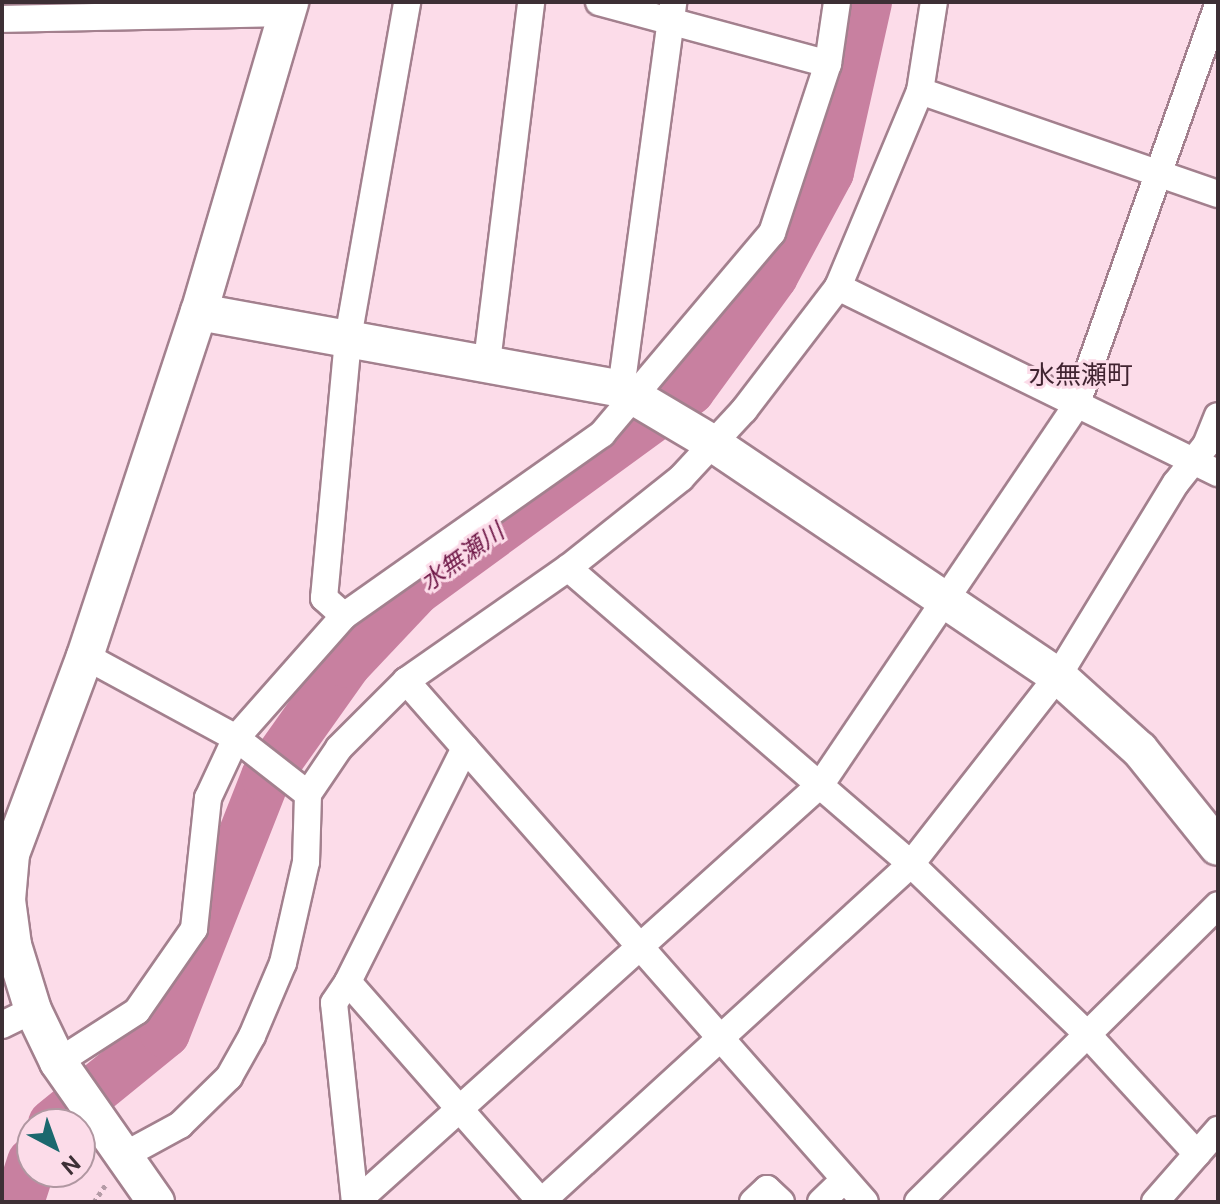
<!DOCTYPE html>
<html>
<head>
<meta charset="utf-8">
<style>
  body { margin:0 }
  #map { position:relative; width:1220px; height:1204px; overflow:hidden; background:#fcdce9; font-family:"DM Sans","Noto Sans JP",sans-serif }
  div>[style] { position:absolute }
  .river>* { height:50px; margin:-25px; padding:0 25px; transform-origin:25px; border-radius:25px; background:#c880a0 }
  .path>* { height:5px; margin-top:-2.5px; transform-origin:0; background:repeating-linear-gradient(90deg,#b49ba6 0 4px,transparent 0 8px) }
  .roads { filter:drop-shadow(2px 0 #a3808e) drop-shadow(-2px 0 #a3808e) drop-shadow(0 2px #a3808e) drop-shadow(0 -2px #a3808e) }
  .street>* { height:26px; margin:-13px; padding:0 13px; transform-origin:13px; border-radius:13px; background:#fff }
  .secondary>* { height:36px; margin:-18px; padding:0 18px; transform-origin:18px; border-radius:18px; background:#fff }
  span { translate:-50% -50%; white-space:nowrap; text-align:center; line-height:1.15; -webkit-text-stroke:6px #fcdce9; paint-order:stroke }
  .water-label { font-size:24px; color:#6f1948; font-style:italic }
  .quarter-label { font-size:26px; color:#412431 }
  .frame { position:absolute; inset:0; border:4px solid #3d2f35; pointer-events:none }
  .north { position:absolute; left:16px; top:1108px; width:80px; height:80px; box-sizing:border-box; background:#fcdce9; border:2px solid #b097a1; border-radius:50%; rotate:139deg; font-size:22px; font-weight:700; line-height:32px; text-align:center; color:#3d2f35 }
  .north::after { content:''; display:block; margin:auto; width:28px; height:36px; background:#1b686e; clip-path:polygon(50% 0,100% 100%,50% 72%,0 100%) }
</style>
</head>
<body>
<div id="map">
  <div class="river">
    <i style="left:53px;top:1124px;width:144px;rotate:-39.1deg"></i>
    <i style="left:165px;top:1033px;width:275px;rotate:-68.5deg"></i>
    <i style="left:266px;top:777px;width:140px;rotate:-54.6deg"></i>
    <i style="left:347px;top:663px;width:100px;rotate:-46.6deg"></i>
    <i style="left:416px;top:590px;width:339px;rotate:-36.1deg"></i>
    <i style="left:690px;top:390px;width:141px;rotate:-53.9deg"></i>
    <i style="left:773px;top:276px;width:118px;rotate:-61.7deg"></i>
    <i style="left:829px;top:172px;width:174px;rotate:-77.4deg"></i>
    <i style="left:19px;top:1202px;width:42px;rotate:-72deg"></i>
  </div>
  <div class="path">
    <i style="left:94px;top:1202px;width:23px;rotate:-56deg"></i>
  </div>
  <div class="roads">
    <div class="street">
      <i style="left:599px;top:2px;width:237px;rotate:15.1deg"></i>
      <i style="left:2px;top:19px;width:285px;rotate:-1.2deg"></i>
      <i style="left:920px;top:91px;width:315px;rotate:19.1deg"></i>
      <i style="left:838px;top:287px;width:423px;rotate:26.1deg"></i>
      <i style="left:487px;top:362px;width:363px;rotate:-83deg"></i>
      <i style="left:621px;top:389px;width:390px;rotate:-82.3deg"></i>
      <i style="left:344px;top:616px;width:27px;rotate:-138deg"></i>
      <i style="left:324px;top:598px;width:261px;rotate:-84.7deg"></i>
      <i style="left:348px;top:338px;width:341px;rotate:-80deg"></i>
      <i style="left:85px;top:656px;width:172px;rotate:28.5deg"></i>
      <i style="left:236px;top:738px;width:91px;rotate:37.9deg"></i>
      <i style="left:406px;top:681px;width:694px;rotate:48.62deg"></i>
      <i style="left:465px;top:748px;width:262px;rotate:116.6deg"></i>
      <i style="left:348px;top:982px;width:293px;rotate:48.7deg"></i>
      <i style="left:348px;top:982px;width:25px;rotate:124deg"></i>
      <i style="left:334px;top:1003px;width:200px;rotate:84deg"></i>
      <i style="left:2px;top:1025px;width:34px;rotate:-26deg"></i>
      <i style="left:58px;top:1062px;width:94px;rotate:-32.8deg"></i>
      <i style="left:137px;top:1011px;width:100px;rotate:-55.2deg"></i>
      <i style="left:194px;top:929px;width:132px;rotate:-83.9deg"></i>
      <i style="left:208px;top:798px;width:66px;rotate:-65deg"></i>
      <i style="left:236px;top:738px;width:163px;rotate:-48.5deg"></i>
      <i style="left:344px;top:616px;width:316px;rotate:-35.2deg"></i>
      <i style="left:602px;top:434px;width:263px;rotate:-49.8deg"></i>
      <i style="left:772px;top:233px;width:178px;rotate:-71.7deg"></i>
      <i style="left:828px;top:64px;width:63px;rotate:-81.7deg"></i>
      <i style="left:1197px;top:1154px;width:163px;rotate:-132.5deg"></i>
      <i style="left:1087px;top:1034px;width:245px;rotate:-136deg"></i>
      <i style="left:911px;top:864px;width:239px;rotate:-52deg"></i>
      <i style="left:1058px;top:676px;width:226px;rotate:-58.6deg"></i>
      <i style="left:1176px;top:483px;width:48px;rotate:-51.7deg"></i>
      <i style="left:1206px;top:445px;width:31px;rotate:-68deg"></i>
      <i style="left:125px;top:1155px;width:63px;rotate:-28.6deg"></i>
      <i style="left:180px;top:1125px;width:69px;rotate:-44.4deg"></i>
      <i style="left:229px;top:1077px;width:47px;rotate:-60.7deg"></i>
      <i style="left:252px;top:1036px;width:79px;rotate:-67deg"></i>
      <i style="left:283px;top:963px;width:104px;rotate:-77.2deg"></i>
      <i style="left:306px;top:862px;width:68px;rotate:-88.3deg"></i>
      <i style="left:308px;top:794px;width:55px;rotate:-56deg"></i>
      <i style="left:339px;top:748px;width:95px;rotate:-45deg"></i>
      <i style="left:406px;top:681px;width:198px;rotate:-34.9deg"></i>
      <i style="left:568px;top:568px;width:144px;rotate:-38.5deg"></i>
      <i style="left:681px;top:478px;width:93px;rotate:-47.2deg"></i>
      <i style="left:744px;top:410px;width:155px;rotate:-52.6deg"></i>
      <i style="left:838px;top:287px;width:212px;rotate:-67.3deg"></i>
      <i style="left:920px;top:91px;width:90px;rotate:-81.1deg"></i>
      <i style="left:356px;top:1202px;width:625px;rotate:-41.95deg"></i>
      <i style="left:821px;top:784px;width:456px;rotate:-56deg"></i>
      <i style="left:1076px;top:406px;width:424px;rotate:-70.5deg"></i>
      <i style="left:541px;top:1202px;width:501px;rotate:-42.41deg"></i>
      <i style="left:911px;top:864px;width:453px;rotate:-139.2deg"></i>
      <i style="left:753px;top:1202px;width:19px;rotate:-43deg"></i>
      <i style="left:767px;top:1189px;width:19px;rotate:43deg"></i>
      <i style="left:821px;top:1202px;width:32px;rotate:-44deg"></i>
      <i style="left:918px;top:1202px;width:422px;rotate:-44.7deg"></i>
      <i style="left:1155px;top:1202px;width:96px;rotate:-48.8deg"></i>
    </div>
    <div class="secondary">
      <i style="left:199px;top:312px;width:429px;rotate:10.3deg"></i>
      <i style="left:621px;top:389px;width:106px;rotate:30.7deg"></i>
      <i style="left:712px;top:443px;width:417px;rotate:34deg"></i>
      <i style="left:1058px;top:676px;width:110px;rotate:42.1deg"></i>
      <i style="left:1140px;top:750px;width:124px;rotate:51.2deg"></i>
      <i style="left:156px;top:1202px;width:171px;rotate:-125deg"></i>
      <i style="left:58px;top:1062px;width:58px;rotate:-115.7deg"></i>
      <i style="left:33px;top:1010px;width:68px;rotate:-107.1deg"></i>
      <i style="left:13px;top:945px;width:45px;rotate:-97.6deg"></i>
      <i style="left:7px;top:900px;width:46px;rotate:-85deg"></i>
      <i style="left:11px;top:854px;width:211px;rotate:-69.5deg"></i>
      <i style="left:85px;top:656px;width:362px;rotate:-71.7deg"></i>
      <i style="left:199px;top:312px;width:323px;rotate:-73.6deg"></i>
    </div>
  </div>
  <div class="water-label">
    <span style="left:462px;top:557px;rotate:-36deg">水無瀬川</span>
  </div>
  <div class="quarter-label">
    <span style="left:1081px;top:376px">水無瀬町</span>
  </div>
  <div class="frame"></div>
  <div class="north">N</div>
</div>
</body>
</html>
